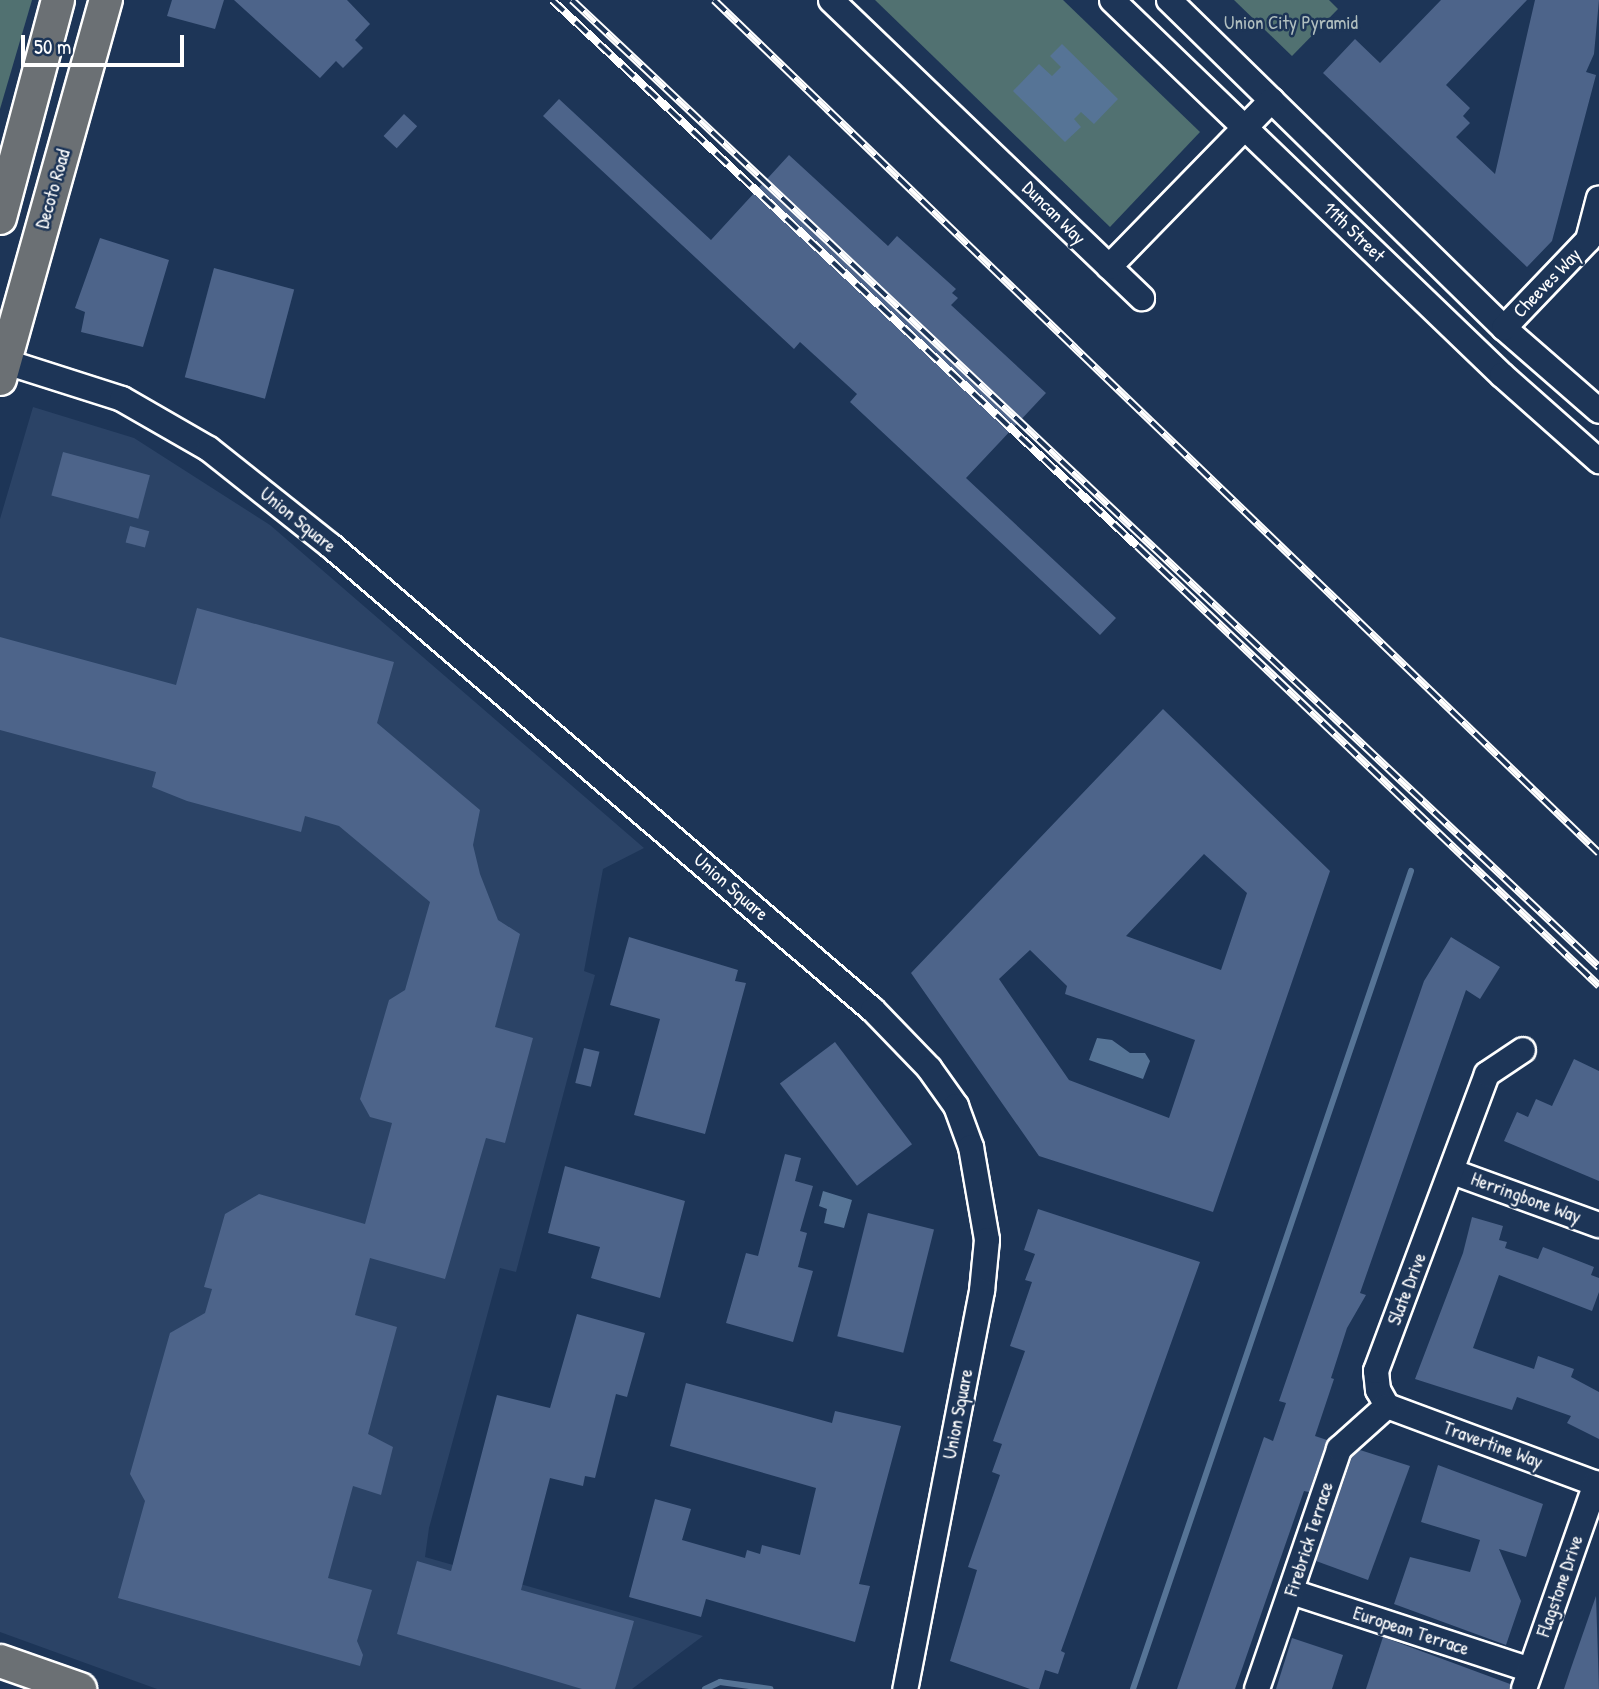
<!DOCTYPE html>
<html>
<head>
<meta charset="utf-8">
<style>
  body { margin:0 }
  #map { position:relative; width:1599px; height:1689px; overflow:hidden; background:#1d3557; font-family:"Patrick Hand",sans-serif }
  div>[style] { position:absolute }
  .built>* { inset:0; background:#2b4366 }
  .green>* { inset:0; background:#517171 }
  .water>* { inset:0; background:#567496 }
  .stream>* { height:6px; margin:-3px; padding:0 3px; transform-origin:3px; border-radius:3px; background:#567496 }
  .building>* { inset:0; background:#4d648a; transform-origin:0 0 }
  .roads { filter:drop-shadow(2px 0 #fff) drop-shadow(-2px 0 #fff) drop-shadow(0 2px #fff) drop-shadow(0 -2px #fff) }
  .minor>* { height:24px; margin:-12px; padding:0 12px; transform-origin:12px; border-radius:12px; background:#1d3557 }
  .major>* { height:32px; margin:-16px; padding:0 16px; transform-origin:16px; border-radius:16px; background:#6b7074 }
  .rail>* { height:8px; margin-top:-4px; transform-origin:0; background:repeating-linear-gradient(90deg,#1d3557 0 16px,#fff 0 32px); box-sizing:border-box; border-block:2px solid #fff }
  span { translate:-50% -50%; white-space:nowrap; text-align:center; line-height:1.15; -webkit-text-stroke:5px #1d3557; paint-order:stroke }
  .park-label { font-size:19px; color:#b1bfbf }
  .street-label { font-size:19px; color:#fff }
  .scale { position:absolute; left:21px; top:35px; width:163px; height:32px; box-sizing:border-box; border:4px solid #fff; border-top:0; padding-left:9px; font-size:21px; line-height:24px; white-space:nowrap; color:#fff; -webkit-text-stroke:5px #1d3557; paint-order:stroke }
</style>
</head>
<body>
<div id="map">
  <div class="built">
    <i style="clip-path:polygon(33px 407px,134px 438px,270px 525px,644px 848px,603px 869px,584px 971px,595px 975px,516px 1272px,500px 1268px,429px 1528px,425px 1557px,703px 1636px,632px 1689px,157px 1689px,0 1632px,0 519px)"></i>
  </div>
  <div class="green">
    <i style="clip-path:polygon(0 0,32px 0,0 109px)"></i>
    <i style="clip-path:polygon(875px 0,1063px 0,1200px 132px,1110px 227px)"></i>
    <i style="clip-path:polygon(1234px 0,1329px 0,1338px 9px,1292px 56px)"></i>
  </div>
  <div class="water">
    <i style="clip-path:polygon(1062px 44px,1118px 99px,1094px 124px,1081px 112px,1074px 119px,1081px 127px,1065px 142px,1013px 91px,1039px 64px,1052px 76px,1061px 67px,1050px 56px)"></i>
    <i style="clip-path:polygon(1097px 1038px,1112px 1040px,1130px 1053px,1145px 1053px,1150px 1061px,1143px 1079px,1089px 1060px)"></i>
    <i style="clip-path:polygon(823px 1191px,852px 1200px,844px 1228px,824px 1223px,827px 1209px,819px 1206px)"></i>
  </div>
  <div class="stream">
    <i style="left:705px;top:1689px;width:17px;rotate:-25deg"></i>
    <i style="left:720px;top:1682px;width:51px;rotate:7.8deg"></i>
    <i style="left:1133px;top:1689px;width:864px;rotate:-71.23deg"></i>
  </div>
  <div class="building">
    <i style="clip-path:polygon(172px 0,224px 0,215px 29px,167px 16px)"></i>
    <i style="clip-path:polygon(234px 0,347px 0,370px 24px,355px 40px,363px 48px,343px 68px,336px 61px,320px 78px)"></i>
    <i style="clip-path:polygon(1441px 0,1527px 0,1446px 85px,1470px 108px,1463px 116px,1470px 123px,1456px 137px,1495px 174px,1535px 0,1599px 0,1594px 54px,1586px 72px,1596px 75px,1552px 241px,1527px 267px,1323px 73px,1355px 39px,1380px 63px)"></i>
    <i style="clip-path:polygon(559px 99px,711px 240px,789px 155px,888px 246px,897px 236px,956px 289px,952px 293px,958px 298px,951px 305px,1046px 393px,966px 478px,1116px 618px,1100px 635px,850px 402px,857px 394px,800px 342px,794px 349px,543px 116px)"></i>
    <i style="left:404px;top:114px;width:18px;height:30px;rotate:43deg"></i>
    <i style="clip-path:polygon(100px 238px,169px 260px,143px 347px,81px 332px,85px 312px,75px 308px)"></i>
    <i style="left:214px;top:268px;width:83px;height:113px;rotate:15deg"></i>
    <i style="left:63px;top:452px;width:90px;height:45px;rotate:15deg"></i>
    <i style="left:130px;top:526px;width:20px;height:17px;rotate:15deg"></i>
    <i style="clip-path:polygon(197px 608px,394px 662px,377px 723px,480px 810px,473px 845px,480px 874px,498px 920px,520px 934px,495px 1027px,533px 1038px,505px 1143px,486px 1138px,445px 1279px,370px 1258px,355px 1315px,397px 1327px,368px 1434px,393px 1447px,381px 1495px,353px 1486px,328px 1578px,372px 1590px,357px 1641px,363px 1655px,360px 1666px,118px 1598px,145px 1501px,130px 1474px,170px 1333px,205px 1313px,212px 1289px,204px 1287px,225px 1214px,259px 1194px,365px 1224px,392px 1123px,370px 1117px,360px 1099px,389px 1000px,405px 990px,430px 902px,339px 826px,305px 816px,301px 832px,187px 801px,152px 787px,156px 772px,0 730px,0 637px,176px 685px)"></i>
    <i style="clip-path:polygon(evenodd,1163px 709px,1330px 871px,1213px 1212px,1039px 1156px,911px 973px,1163px 709px,1204px 854px,1247px 893px,1221px 970px,1126px 936px,1204px 854px,1163px 709px,1030px 950px,1067px 986px,1065px 994px,1195px 1040px,1169px 1118px,1069px 1080px,999px 979px,1030px 950px)"></i>
    <i style="clip-path:polygon(629px 937px,738px 970px,735px 981px,746px 983px,705px 1134px,634px 1115px,660px 1019px,610px 1005px)"></i>
    <i style="clip-path:polygon(1451px 937px,1500px 967px,1480px 999px,1466px 990px,1360px 1293px,1366px 1295px,1347px 1328px,1331px 1378px,1334px 1379px,1315px 1436px,1327px 1440px,1309px 1492px,1304px 1491px,1235px 1689px,1177px 1689px,1264px 1437px,1273px 1441px,1286px 1403px,1279px 1401px,1424px 981px)"></i>
    <i style="left:835px;top:1042px;width:128px;height:69px;rotate:53deg"></i>
    <i style="left:584px;top:1048px;width:16px;height:36px;rotate:14deg"></i>
    <i style="clip-path:polygon(1574px 1059px,1599px 1071px,1599px 1181px,1504px 1141px,1517px 1112px,1528px 1117px,1536px 1099px,1552px 1106px)"></i>
    <i style="clip-path:polygon(785px 1154px,801px 1158px,795px 1181px,813px 1186px,800px 1231px,807px 1233px,798px 1267px,813px 1271px,793px 1342px,726px 1323px,746px 1253px,758px 1256px)"></i>
    <i style="clip-path:polygon(565px 1166px,685px 1201px,660px 1298px,591px 1278px,600px 1247px,548px 1233px)"></i>
    <i style="clip-path:polygon(1038px 1209px,1200px 1262px,1061px 1651px,1065px 1653px,1058px 1674px,1045px 1670px,1039px 1689px,1030px 1689px,950px 1661px,977px 1570px,968px 1567px,1000px 1475px,992px 1472px,1002px 1444px,993px 1441px,1025px 1351px,1010px 1346px,1032px 1282px,1025px 1280px,1035px 1254px,1024px 1250px)"></i>
    <i style="left:868px;top:1213px;width:68px;height:127px;rotate:14deg"></i>
    <i style="clip-path:polygon(1472px 1217px,1503px 1226px,1499px 1240px,1507px 1242px,1505px 1248px,1538px 1259px,1543px 1247px,1594px 1267px,1591px 1275px,1599px 1278px,1599px 1292px,1592px 1311px,1499px 1275px,1473px 1348px,1534px 1369px,1538px 1356px,1574px 1369px,1571px 1377px,1599px 1392px,1599px 1439px,1567px 1423px,1571px 1416px,1517px 1397px,1512px 1410px,1415px 1379px,1463px 1253px)"></i>
    <i style="clip-path:polygon(577px 1314px,645px 1333px,627px 1397px,616px 1394px,595px 1478px,585px 1476px,583px 1486px,550px 1478px,521px 1590px,634px 1621px,615px 1689px,582px 1689px,397px 1634px,417px 1561px,451px 1571px,497px 1395px,550px 1408px)"></i>
    <i style="clip-path:polygon(686px 1383px,832px 1423px,835px 1411px,901px 1426px,859px 1584px,870px 1586px,855px 1642px,706px 1599px,701px 1617px,629px 1597px,655px 1499px,691px 1509px,682px 1540px,745px 1558px,747px 1550px,760px 1554px,762px 1545px,800px 1555px,816px 1488px,670px 1446px)"></i>
    <i style="clip-path:polygon(1360px 1450px,1410px 1466px,1368px 1580px,1316px 1561px,1352px 1457px)"></i>
    <i style="clip-path:polygon(1438px 1465px,1543px 1504px,1526px 1557px,1499px 1549px,1521px 1601px,1506px 1645px,1394px 1604px,1410px 1557px,1470px 1572px,1480px 1540px,1421px 1522px)"></i>
    <i style="clip-path:polygon(1596px 1596px,1599px 1689px,1564px 1689px,1571px 1668px)"></i>
    <i style="clip-path:polygon(1383px 1637px,1510px 1684px,1509px 1689px,1366px 1689px)"></i>
    <i style="clip-path:polygon(1292px 1638px,1343px 1655px,1332px 1689px,1276px 1689px)"></i>
  </div>
  <div class="roads">
    <div class="minor">
      <i style="left:831px;top:0;width:431px;rotate:43.8deg"></i>
      <i style="left:1112px;top:0;width:541px;rotate:43.88deg"></i>
      <i style="left:1502px;top:375px;width:130px;rotate:41.6deg"></i>
      <i style="left:1169px;top:0;width:469px;rotate:44.4deg"></i>
      <i style="left:1504px;top:328px;width:126px;rotate:41.1deg"></i>
      <i style="left:1109px;top:267px;width:233px;rotate:-45.7deg"></i>
      <i style="left:1504px;top:328px;width:122px;rotate:-46.3deg"></i>
      <i style="left:1588px;top:240px;width:43px;rotate:-75.3deg"></i>
      <i style="left:0;top:360px;width:128px;rotate:17.7deg"></i>
      <i style="left:122px;top:399px;width:100px;rotate:29.9deg"></i>
      <i style="left:209px;top:449px;width:156px;rotate:38.5deg"></i>
      <i style="left:331px;top:546px;width:713px;rotate:40.57deg"></i>
      <i style="left:873px;top:1010px;width:81px;rotate:46deg"></i>
      <i style="left:929px;top:1068px;width:47px;rotate:54.6deg"></i>
      <i style="left:956px;top:1106px;width:44px;rotate:69.9deg"></i>
      <i style="left:971px;top:1147px;width:94px;rotate:80.2deg"></i>
      <i style="left:987px;top:1240px;width:51px;rotate:95.6deg"></i>
      <i style="left:982px;top:1291px;width:405px;rotate:100.9deg"></i>
      <i style="left:1453px;top:1172px;width:155px;rotate:20deg"></i>
      <i style="left:1387px;top:1406px;width:18px;rotate:-119deg"></i>
      <i style="left:1378px;top:1390px;width:19px;rotate:-96deg"></i>
      <i style="left:1376px;top:1371px;width:317px;rotate:-69.5deg"></i>
      <i style="left:1487px;top:1074px;width:43px;rotate:-33.7deg"></i>
      <i style="left:1387px;top:1406px;width:226px;rotate:20.4deg"></i>
      <i style="left:1292px;top:1592px;width:250px;rotate:18.1deg"></i>
      <i style="left:1257px;top:1689px;width:254px;rotate:-71.1deg"></i>
      <i style="left:1339px;top:1449px;width:64px;rotate:-41.9deg"></i>
      <i style="left:1524px;top:1689px;width:218px;rotate:-70.7deg"></i>
    </div>
    <div class="major">
      <i style="left:0;top:218px;width:226px;rotate:-75.1deg"></i>
      <i style="left:0;top:379px;width:394px;rotate:-74.4deg"></i>
      <i style="left:0;top:1661px;width:85px;rotate:19.3deg"></i>
    </div>
  </div>
  <div class="rail">
    <i style="left:552px;top:0;width:800px;rotate:43.03deg"></i>
    <i style="left:1137px;top:546px;width:638px;rotate:43.6deg"></i>
    <i style="left:572px;top:0;width:1411px;rotate:43.28deg"></i>
    <i style="left:714px;top:0;width:1229px;rotate:43.95deg"></i>
  </div>
  <div class="park-label">
    <span style="left:1291px;top:23px">Union City Pyramid</span>
  </div>
  <div class="street-label">
    <span style="left:53px;top:189px;rotate:-74deg">Decoto Road</span>
    <span style="left:1054px;top:213px;rotate:45deg">Duncan Way</span>
    <span style="left:1354px;top:232px;rotate:44deg">11th Street</span>
    <span style="left:1547px;top:283px;rotate:-46deg">Cheeves Way</span>
    <span style="left:298px;top:520px;rotate:39deg">Union Square</span>
    <span style="left:731px;top:887px;rotate:41deg">Union Square</span>
    <span style="left:1526px;top:1198px;rotate:20deg">Herringbone Way</span>
    <span style="left:1407px;top:1289px;rotate:-69deg">Slate Drive</span>
    <span style="left:958px;top:1414px;rotate:-79deg">Union Square</span>
    <span style="left:1493px;top:1445px;rotate:20deg">Travertine Way</span>
    <span style="left:1309px;top:1539px;rotate:-72deg">Firebrick Terrace</span>
    <span style="left:1560px;top:1586px;rotate:-71deg">Flagstone Drive</span>
    <span style="left:1411px;top:1631px;rotate:18deg">European Terrace</span>
  </div>
  <div class="scale">50 m</div>
</div>
</body>
</html>
